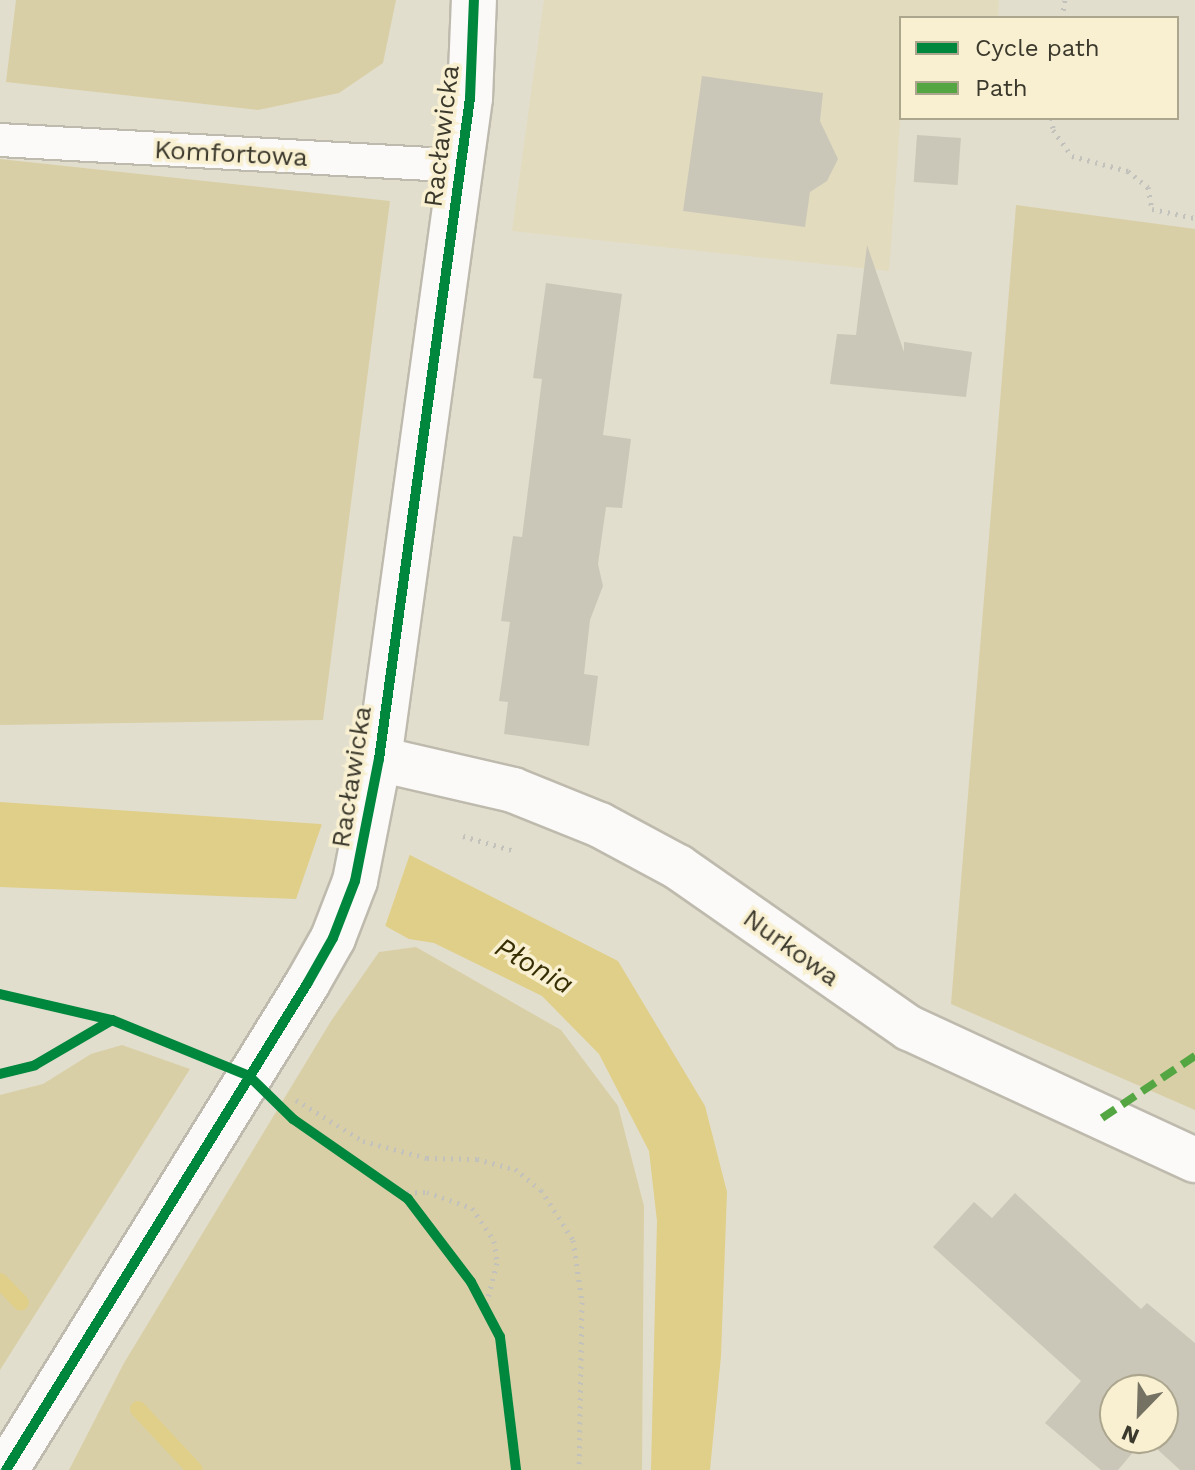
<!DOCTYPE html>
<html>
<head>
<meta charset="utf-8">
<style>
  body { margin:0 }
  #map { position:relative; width:1195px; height:1470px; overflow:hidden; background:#e2decd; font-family:"Work Sans",sans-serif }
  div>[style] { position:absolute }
  .built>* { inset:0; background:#e2dbbe }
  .green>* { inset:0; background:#d9cfa6 }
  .water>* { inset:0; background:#e0cf88 }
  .pier>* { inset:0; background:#e2decd; transform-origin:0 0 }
  .stream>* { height:16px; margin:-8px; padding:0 8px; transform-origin:8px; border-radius:8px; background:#e0cf88 }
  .building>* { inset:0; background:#cac7b9; transform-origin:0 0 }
  .path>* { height:5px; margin-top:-2.5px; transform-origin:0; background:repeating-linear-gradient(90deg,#c2c1bb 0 2px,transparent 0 8px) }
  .roads { filter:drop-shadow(2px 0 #bebaad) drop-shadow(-2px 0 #bebaad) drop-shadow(0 2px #bebaad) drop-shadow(0 -2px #bebaad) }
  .lane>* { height:32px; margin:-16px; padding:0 16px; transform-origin:16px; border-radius:16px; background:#fbfaf8 }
  .street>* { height:44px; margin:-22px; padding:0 22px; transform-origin:22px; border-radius:22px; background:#fbfaf8 }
  .quiet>* { height:8px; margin-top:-4px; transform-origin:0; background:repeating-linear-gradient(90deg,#54a643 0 16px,transparent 0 24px) }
  .cycleway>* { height:10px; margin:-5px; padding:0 5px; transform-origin:5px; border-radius:5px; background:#00873e }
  span { translate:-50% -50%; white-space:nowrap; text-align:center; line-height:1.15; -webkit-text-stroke:7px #f8f0d1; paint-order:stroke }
  .street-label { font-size:26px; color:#3b382c }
  .water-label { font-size:28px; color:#372e04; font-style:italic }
  .legend { position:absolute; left:899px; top:16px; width:280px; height:104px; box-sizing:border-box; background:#f8f0d1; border:2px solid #aca68f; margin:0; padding:10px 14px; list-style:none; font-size:24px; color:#3b382c }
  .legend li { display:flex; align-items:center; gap:16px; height:40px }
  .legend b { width:40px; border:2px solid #aca68f }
  .north { position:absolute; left:1099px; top:1374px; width:80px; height:80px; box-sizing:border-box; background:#f8f0d1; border:2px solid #aca68f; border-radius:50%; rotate:203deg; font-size:22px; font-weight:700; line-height:32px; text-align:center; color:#3b382c }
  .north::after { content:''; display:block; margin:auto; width:28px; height:36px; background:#757264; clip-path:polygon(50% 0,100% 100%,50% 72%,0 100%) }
</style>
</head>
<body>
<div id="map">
  <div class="built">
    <i style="clip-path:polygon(544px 0,999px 0,998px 18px,901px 18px,901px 109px,889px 271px,512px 231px)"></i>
  </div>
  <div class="green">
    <i style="clip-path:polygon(16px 0,396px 0,383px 63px,339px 93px,258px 110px,6px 82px)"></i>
    <i style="clip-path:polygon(0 159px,390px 201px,323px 720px,0 725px)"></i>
    <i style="clip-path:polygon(1016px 205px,1195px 229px,1195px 1110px,951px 1004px)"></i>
    <i style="clip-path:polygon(416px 947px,561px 1030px,618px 1106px,644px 1206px,642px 1470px,69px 1470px,124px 1363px,331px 1021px,379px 952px)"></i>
    <i style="clip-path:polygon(122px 1045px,190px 1069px,0 1370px,0 1095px,43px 1084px,91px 1054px)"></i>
  </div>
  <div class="water">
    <i style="clip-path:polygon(0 802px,320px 824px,410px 855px,618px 961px,705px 1106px,727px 1192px,721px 1356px,710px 1470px,651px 1470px,657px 1221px,649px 1151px,599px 1054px,542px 996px,434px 943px,409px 939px,380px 923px,296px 899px,0 887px)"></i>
  </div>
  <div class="pier">
    <i style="left:323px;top:821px;width:93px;height:86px;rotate:19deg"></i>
  </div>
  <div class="stream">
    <i style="left:0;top:1281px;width:30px;rotate:46deg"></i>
    <i style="left:138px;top:1409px;width:83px;rotate:46.9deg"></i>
  </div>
  <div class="building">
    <i style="clip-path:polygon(702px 76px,823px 93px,820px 121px,838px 159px,827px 181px,810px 192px,805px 227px,683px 211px)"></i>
    <i style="left:917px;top:135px;width:44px;height:47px;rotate:4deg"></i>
    <i style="clip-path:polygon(867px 245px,904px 352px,904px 342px,972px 352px,966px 397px,830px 384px,837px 334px,856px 335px)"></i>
    <i style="clip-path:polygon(546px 283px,622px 294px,603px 435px,631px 439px,622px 508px,606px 507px,598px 564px,603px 586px,590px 620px,584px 674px,598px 676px,589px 746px,504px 734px,508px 702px,499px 701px,510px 622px,501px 621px,513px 536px,522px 537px,542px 379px,533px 378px)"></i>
    <i style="clip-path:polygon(1015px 1193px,1141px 1309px,1147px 1303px,1195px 1343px,1195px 1470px,1180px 1470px,1145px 1438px,1163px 1438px,1163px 1390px,1115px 1390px,1115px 1438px,1145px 1438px,1118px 1470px,1101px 1470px,1045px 1423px,1081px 1381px,933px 1247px,974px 1202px,992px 1218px)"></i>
  </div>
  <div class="path">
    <i style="left:1062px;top:18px;width:18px;rotate:-81deg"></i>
    <i style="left:1052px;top:118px;width:12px;rotate:85deg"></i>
    <i style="left:1053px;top:130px;width:32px;rotate:54deg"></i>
    <i style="left:1072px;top:156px;width:58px;rotate:15deg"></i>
    <i style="left:1128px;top:171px;width:26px;rotate:39deg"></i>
    <i style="left:1148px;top:187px;width:22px;rotate:80deg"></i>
    <i style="left:1152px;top:209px;width:44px;rotate:11.8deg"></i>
    <i style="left:463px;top:836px;width:54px;rotate:16.1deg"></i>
    <i style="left:296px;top:1100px;width:79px;rotate:31.5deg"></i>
    <i style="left:363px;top:1141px;width:66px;rotate:14.9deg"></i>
    <i style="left:427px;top:1158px;width:50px;rotate:1.1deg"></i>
    <i style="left:477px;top:1159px;width:39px;rotate:15deg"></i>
    <i style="left:515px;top:1169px;width:33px;rotate:39deg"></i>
    <i style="left:541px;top:1190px;width:59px;rotate:57.4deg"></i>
    <i style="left:573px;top:1240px;width:63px;rotate:81.7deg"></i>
    <i style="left:582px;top:1302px;width:168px;rotate:91deg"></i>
    <i style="left:399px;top:1193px;width:28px;rotate:-2deg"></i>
    <i style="left:427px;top:1192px;width:48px;rotate:19.6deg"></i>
    <i style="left:472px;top:1208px;width:40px;rotate:56deg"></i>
    <i style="left:494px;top:1241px;width:22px;rotate:82deg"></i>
    <i style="left:497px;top:1263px;width:48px;rotate:104.6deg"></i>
  </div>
  <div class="roads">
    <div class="lane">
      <i style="left:0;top:140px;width:462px;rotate:3.2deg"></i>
    </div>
    <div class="street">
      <i style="left:379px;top:759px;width:138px;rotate:13deg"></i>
      <i style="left:513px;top:790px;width:94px;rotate:21.9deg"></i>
      <i style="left:600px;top:825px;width:89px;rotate:28.3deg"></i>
      <i style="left:678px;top:867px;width:282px;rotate:34.9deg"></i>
      <i style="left:909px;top:1028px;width:315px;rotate:24.8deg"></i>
      <i style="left:6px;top:1470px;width:572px;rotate:-58.23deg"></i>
      <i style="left:307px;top:984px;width:53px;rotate:-60.5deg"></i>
      <i style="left:333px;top:938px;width:61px;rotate:-68.9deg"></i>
      <i style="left:355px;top:881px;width:124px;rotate:-78.9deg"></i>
      <i style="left:379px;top:759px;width:667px;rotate:-82.16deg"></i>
      <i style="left:470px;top:98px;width:98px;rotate:-87.7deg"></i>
    </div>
  </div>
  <div class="quiet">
    <i style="left:1102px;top:1118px;width:112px;rotate:-33.7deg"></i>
  </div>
  <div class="cycleway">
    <i style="left:0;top:994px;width:115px;rotate:13.1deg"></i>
    <i style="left:112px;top:1020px;width:148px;rotate:22.2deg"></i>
    <i style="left:249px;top:1076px;width:62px;rotate:44.3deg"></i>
    <i style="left:293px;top:1119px;width:140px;rotate:34.8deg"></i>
    <i style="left:408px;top:1199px;width:104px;rotate:52.8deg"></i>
    <i style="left:471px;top:1282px;width:62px;rotate:62.2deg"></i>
    <i style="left:500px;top:1337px;width:134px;rotate:83.1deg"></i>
    <i style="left:0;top:1074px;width:36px;rotate:-14deg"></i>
    <i style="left:35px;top:1065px;width:89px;rotate:-30.3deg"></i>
    <i style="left:6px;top:1470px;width:572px;rotate:-58.23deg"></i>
    <i style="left:307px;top:984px;width:53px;rotate:-60.5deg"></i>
    <i style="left:333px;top:938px;width:61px;rotate:-68.9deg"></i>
    <i style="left:355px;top:881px;width:124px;rotate:-78.9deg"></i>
    <i style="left:379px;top:759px;width:667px;rotate:-82.16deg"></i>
    <i style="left:470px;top:98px;width:98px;rotate:-87.7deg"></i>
  </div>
  <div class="street-label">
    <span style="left:442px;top:136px;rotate:-83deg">Racławicka</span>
    <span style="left:231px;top:154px;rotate:3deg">Komfortowa</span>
    <span style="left:352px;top:777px;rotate:-81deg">Racławicka</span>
    <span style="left:791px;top:948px;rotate:36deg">Nurkowa</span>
  </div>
  <div class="water-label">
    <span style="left:534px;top:966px;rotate:30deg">Płonia</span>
  </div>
  <ul class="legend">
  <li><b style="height:10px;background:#00873e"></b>Cycle path</li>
  <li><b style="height:10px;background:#54a643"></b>Path</li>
  </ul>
  <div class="north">N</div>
</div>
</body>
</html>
